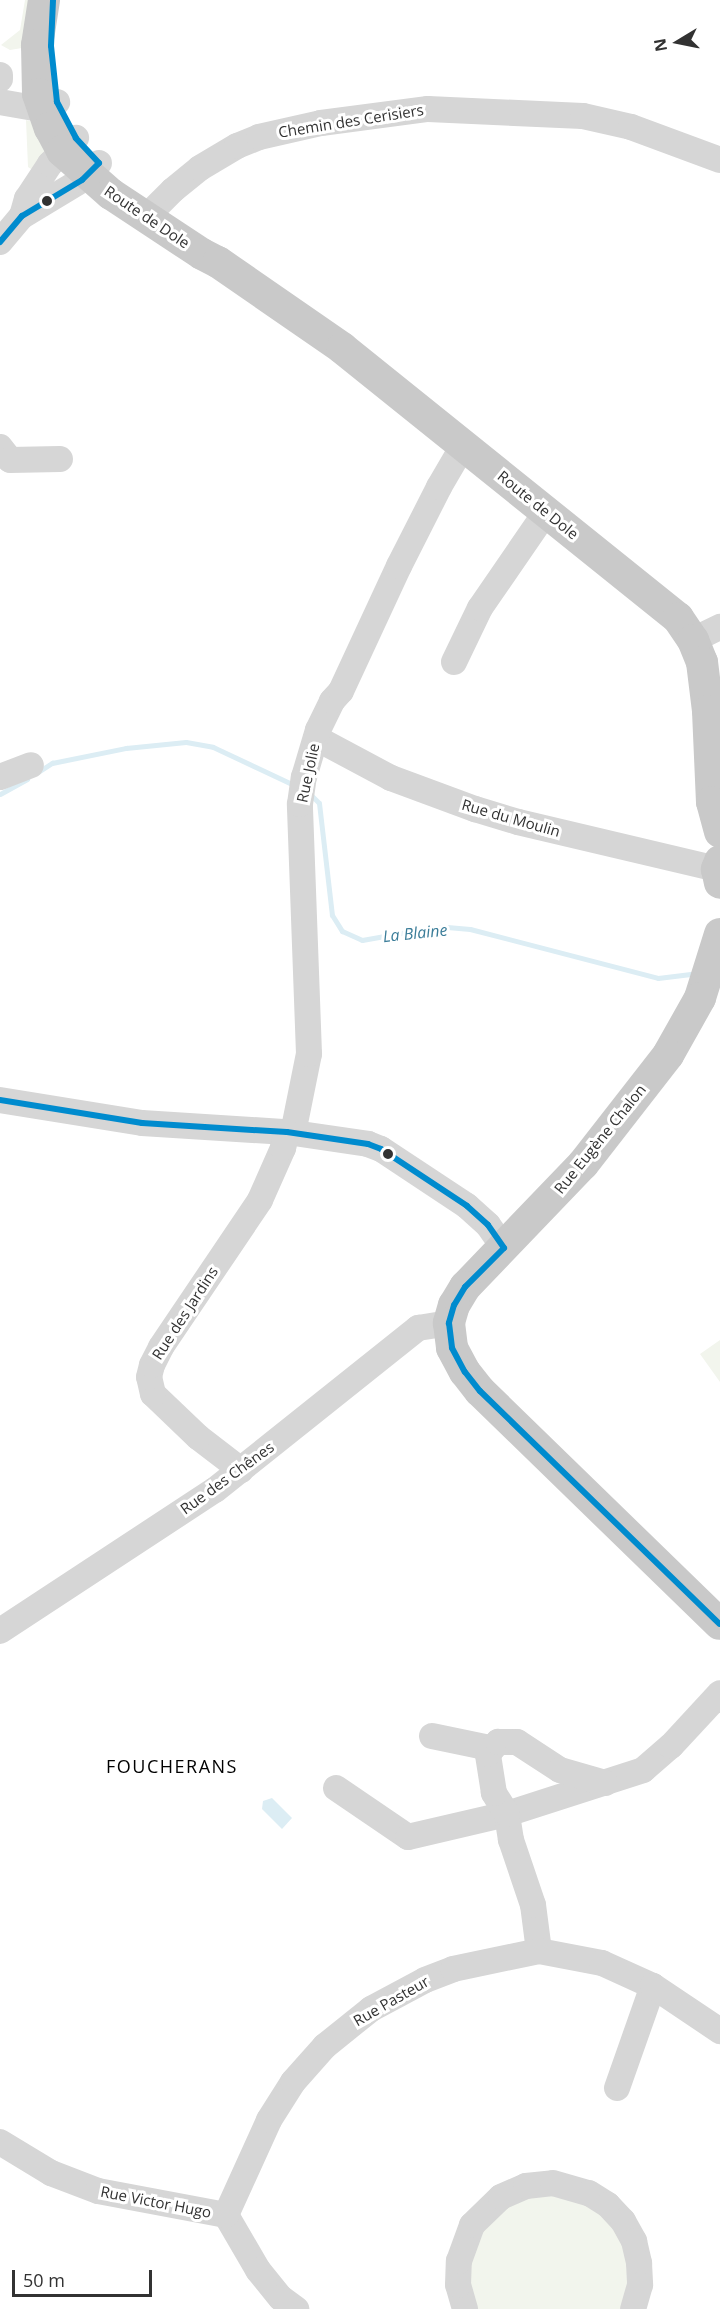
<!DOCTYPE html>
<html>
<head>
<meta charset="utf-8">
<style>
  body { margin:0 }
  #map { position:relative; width:720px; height:2309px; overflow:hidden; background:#fff; font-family:"Open Sans",sans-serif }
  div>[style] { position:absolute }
  .green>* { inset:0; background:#f2f5ed }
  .water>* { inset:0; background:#dcedf4 }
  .stream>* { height:5px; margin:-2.5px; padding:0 2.5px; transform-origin:2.5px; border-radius:2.5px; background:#dcedf4 }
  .minor>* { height:26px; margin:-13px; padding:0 13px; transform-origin:13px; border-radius:13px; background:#d6d6d6 }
  .major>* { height:32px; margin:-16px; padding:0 16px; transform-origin:16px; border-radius:16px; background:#c9c9c9 }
  .bus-1>* { height:6px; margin:-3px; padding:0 3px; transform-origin:3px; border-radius:3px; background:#008bce }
  .dots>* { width:16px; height:16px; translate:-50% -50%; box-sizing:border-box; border:3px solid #fff; border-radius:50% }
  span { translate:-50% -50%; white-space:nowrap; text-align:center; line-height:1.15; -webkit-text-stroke:6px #fff; paint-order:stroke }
  .street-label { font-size:15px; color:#323232 }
  .water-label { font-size:16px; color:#3b7d99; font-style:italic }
  .quarter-label { font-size:18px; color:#000; letter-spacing:1.5px }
  .north { position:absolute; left:648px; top:12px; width:60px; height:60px; -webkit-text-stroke:4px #fff; paint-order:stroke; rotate:260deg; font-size:16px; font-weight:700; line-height:24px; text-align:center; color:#323232 }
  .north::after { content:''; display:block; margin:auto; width:21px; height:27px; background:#323232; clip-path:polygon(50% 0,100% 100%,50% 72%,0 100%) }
  .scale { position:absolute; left:12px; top:2270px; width:140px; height:27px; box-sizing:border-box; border:3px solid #323232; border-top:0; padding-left:8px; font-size:18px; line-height:21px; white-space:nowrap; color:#323232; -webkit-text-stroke:4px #fff; paint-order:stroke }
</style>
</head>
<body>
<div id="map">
  <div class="green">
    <i style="clip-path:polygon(25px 0,34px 0,22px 48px,10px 50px,1px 45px,20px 30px)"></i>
    <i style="clip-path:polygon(26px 120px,33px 122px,49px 144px,37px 173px,28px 167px)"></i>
    <i style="clip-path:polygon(720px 1340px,720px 1382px,700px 1354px)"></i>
    <i style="clip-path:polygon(534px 2191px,598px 2206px,631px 2254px,626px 2309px,472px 2309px,465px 2283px,485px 2220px)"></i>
  </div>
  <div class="water">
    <i style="clip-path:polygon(272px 1798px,292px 1818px,282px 1829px,262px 1809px,263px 1801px)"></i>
  </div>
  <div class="stream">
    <i style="left:38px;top:772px;width:17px;rotate:-33deg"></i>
    <i style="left:52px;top:763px;width:76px;rotate:-11.5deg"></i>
    <i style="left:126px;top:748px;width:60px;rotate:-5.7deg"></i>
    <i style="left:186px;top:742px;width:27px;rotate:10deg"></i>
    <i style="left:213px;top:747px;width:87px;rotate:25.1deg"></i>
    <i style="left:0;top:794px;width:31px;rotate:-29deg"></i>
    <i style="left:311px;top:795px;width:11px;rotate:45deg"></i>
    <i style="left:319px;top:803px;width:113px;rotate:83.4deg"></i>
    <i style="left:332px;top:915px;width:19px;rotate:58deg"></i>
    <i style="left:342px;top:931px;width:22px;rotate:24deg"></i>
    <i style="left:362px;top:940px;width:63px;rotate:-10.1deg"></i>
    <i style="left:424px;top:929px;width:23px;rotate:-5deg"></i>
    <i style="left:447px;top:927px;width:23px;rotate:5deg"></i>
    <i style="left:470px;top:929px;width:194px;rotate:14.6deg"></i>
    <i style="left:658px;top:978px;width:39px;rotate:-7deg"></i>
  </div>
  <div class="minor">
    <i style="left:0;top:75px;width:4px;rotate:90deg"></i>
    <i style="left:0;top:102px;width:36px;rotate:10deg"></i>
    <i style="left:35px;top:108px;width:23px;rotate:-15deg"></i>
    <i style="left:22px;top:216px;width:70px;rotate:-31deg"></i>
    <i style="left:82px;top:180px;width:24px;rotate:-45deg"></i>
    <i style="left:146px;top:217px;width:38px;rotate:-45deg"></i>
    <i style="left:173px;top:190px;width:35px;rotate:-39deg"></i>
    <i style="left:200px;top:168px;width:43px;rotate:-30.7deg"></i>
    <i style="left:237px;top:146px;width:24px;rotate:-22deg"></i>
    <i style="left:259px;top:137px;width:64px;rotate:-12.7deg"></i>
    <i style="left:321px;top:123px;width:108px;rotate:-7.5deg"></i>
    <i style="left:428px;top:109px;width:155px;rotate:2.6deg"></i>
    <i style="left:583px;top:116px;width:49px;rotate:12.9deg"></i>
    <i style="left:631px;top:127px;width:95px;rotate:20.3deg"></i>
    <i style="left:0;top:242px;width:34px;rotate:-50deg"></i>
    <i style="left:22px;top:216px;width:18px;rotate:-74deg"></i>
    <i style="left:27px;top:199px;width:42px;rotate:-56.7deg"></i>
    <i style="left:50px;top:164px;width:37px;rotate:-45deg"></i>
    <i style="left:0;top:447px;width:16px;rotate:52deg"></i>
    <i style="left:10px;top:460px;width:50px;rotate:-1.1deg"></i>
    <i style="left:693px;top:640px;width:30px;rotate:-26deg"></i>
    <i style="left:454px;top:662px;width:60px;rotate:-64.3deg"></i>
    <i style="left:480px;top:608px;width:116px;rotate:-55.5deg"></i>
    <i style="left:316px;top:738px;width:85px;rotate:28.1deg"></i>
    <i style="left:391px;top:778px;width:90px;rotate:20.3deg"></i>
    <i style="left:475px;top:809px;width:45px;rotate:16.8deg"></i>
    <i style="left:518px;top:822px;width:204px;rotate:13.3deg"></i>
    <i style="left:0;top:777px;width:33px;rotate:-21deg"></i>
    <i style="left:0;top:1100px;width:144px;rotate:9.2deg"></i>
    <i style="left:142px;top:1123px;width:145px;rotate:3.6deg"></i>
    <i style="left:287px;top:1132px;width:82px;rotate:8.4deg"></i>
    <i style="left:368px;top:1144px;width:14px;rotate:21deg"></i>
    <i style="left:381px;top:1149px;width:103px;rotate:33.5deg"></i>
    <i style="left:467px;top:1206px;width:28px;rotate:42deg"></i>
    <i style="left:488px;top:1225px;width:28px;rotate:55deg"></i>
    <i style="left:293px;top:1133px;width:81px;rotate:-78.6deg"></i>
    <i style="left:309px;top:1054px;width:250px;rotate:-92.1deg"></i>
    <i style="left:300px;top:804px;width:27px;rotate:-82deg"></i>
    <i style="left:304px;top:777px;width:49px;rotate:-73.4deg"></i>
    <i style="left:318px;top:730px;width:32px;rotate:-64deg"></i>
    <i style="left:332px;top:701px;width:13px;rotate:-48deg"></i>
    <i style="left:341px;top:691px;width:138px;rotate:-65.1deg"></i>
    <i style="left:399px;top:566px;width:89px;rotate:-63.1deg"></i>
    <i style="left:439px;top:487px;width:48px;rotate:-59.7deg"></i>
    <i style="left:241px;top:1470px;width:54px;rotate:-142.5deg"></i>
    <i style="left:198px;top:1437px;width:62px;rotate:-136.3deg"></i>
    <i style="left:153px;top:1394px;width:17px;rotate:-103deg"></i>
    <i style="left:149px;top:1377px;width:12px;rotate:-76deg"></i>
    <i style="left:152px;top:1365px;width:20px;rotate:-63deg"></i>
    <i style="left:161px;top:1347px;width:177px;rotate:-56deg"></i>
    <i style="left:260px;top:1200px;width:57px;rotate:-66.1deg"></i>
    <i style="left:283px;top:1148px;width:16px;rotate:-76deg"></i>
    <i style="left:0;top:1631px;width:257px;rotate:-33.3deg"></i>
    <i style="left:215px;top:1490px;width:260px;rotate:-38.6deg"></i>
    <i style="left:418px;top:1328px;width:31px;rotate:-9deg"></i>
    <i style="left:432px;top:1736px;width:59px;rotate:11.7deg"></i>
    <i style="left:336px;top:1788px;width:87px;rotate:34.2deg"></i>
    <i style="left:408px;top:1837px;width:102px;rotate:-13.1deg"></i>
    <i style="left:507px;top:1814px;width:143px;rotate:-17.9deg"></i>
    <i style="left:643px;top:1770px;width:37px;rotate:-41deg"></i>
    <i style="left:671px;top:1746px;width:72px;rotate:-47.2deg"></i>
    <i style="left:539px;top:1951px;width:46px;rotate:-97.4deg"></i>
    <i style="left:533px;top:1905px;width:69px;rotate:-108.7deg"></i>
    <i style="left:511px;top:1840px;width:26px;rotate:-99deg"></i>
    <i style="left:507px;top:1814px;width:25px;rotate:-122deg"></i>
    <i style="left:494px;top:1793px;width:39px;rotate:-99deg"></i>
    <i style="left:488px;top:1754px;width:16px;rotate:-50deg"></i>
    <i style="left:498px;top:1742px;width:19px"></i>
    <i style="left:517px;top:1742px;width:51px;rotate:33.1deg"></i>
    <i style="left:560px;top:1770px;width:47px;rotate:16.1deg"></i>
    <i style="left:617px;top:2088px;width:108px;rotate:-70.6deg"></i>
    <i style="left:0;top:2142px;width:60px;rotate:31.3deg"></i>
    <i style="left:51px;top:2173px;width:50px;rotate:21deg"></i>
    <i style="left:98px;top:2191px;width:130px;rotate:10.6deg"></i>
    <i style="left:226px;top:2215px;width:64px;rotate:59.8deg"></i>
    <i style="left:258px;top:2270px;width:36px;rotate:51deg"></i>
    <i style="left:281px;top:2298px;width:19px;rotate:36deg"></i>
    <i style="left:226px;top:2215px;width:104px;rotate:-65.6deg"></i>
    <i style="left:269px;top:2120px;width:45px;rotate:-57.7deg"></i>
    <i style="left:293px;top:2082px;width:48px;rotate:-48.4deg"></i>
    <i style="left:325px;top:2046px;width:59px;rotate:-38.8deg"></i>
    <i style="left:371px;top:2009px;width:61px;rotate:-28.2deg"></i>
    <i style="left:425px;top:1980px;width:30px;rotate:-21deg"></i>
    <i style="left:453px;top:1969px;width:88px;rotate:-11.8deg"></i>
    <i style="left:539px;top:1951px;width:64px;rotate:10.8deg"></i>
    <i style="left:602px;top:1963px;width:56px;rotate:24.3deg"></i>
    <i style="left:653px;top:1986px;width:81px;rotate:33.9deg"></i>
    <i style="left:465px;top:2309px;width:25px;rotate:-106deg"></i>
    <i style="left:458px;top:2285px;width:24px;rotate:-88deg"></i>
    <i style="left:459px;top:2261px;width:38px;rotate:-70deg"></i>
    <i style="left:472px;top:2225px;width:40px;rotate:-44deg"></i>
    <i style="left:501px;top:2197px;width:27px;rotate:-24deg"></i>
    <i style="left:526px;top:2186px;width:27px;rotate:-6deg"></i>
    <i style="left:553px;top:2183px;width:37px;rotate:16deg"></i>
    <i style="left:589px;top:2193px;width:22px;rotate:32deg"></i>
    <i style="left:608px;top:2205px;width:22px;rotate:47deg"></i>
    <i style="left:623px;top:2221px;width:23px;rotate:61deg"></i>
    <i style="left:634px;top:2241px;width:23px;rotate:77deg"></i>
    <i style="left:639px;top:2263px;width:22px;rotate:87deg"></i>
    <i style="left:640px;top:2285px;width:25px;rotate:106deg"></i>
  </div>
  <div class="major">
    <i style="left:44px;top:0;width:46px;rotate:98.8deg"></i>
    <i style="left:37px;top:45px;width:49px;rotate:88.8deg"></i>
    <i style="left:38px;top:94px;width:36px;rotate:71deg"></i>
    <i style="left:50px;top:128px;width:26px;rotate:62deg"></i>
    <i style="left:62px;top:151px;width:65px;rotate:41.3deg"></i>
    <i style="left:111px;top:194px;width:109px;rotate:33.4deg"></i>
    <i style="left:202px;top:254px;width:18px;rotate:27deg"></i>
    <i style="left:218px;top:262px;width:151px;rotate:34.7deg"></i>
    <i style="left:342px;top:348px;width:431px;rotate:38.8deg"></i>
    <i style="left:678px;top:618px;width:27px;rotate:56deg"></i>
    <i style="left:693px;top:640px;width:24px;rotate:68deg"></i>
    <i style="left:702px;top:662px;width:49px;rotate:83deg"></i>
    <i style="left:708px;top:711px;width:91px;rotate:87.5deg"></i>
    <i style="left:712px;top:802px;width:31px;rotate:75deg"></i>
    <i style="left:720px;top:861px;width:9px;rotate:111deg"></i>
    <i style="left:717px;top:869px;width:14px;rotate:78deg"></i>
    <i style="left:720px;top:934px;width:67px;rotate:107.4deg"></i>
    <i style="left:700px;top:998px;width:65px;rotate:119.3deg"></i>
    <i style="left:668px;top:1055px;width:138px;rotate:127.9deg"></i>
    <i style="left:583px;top:1164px;width:170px;rotate:133.8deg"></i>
    <i style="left:465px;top:1287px;width:21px;rotate:121deg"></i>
    <i style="left:454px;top:1305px;width:19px;rotate:106deg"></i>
    <i style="left:449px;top:1323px;width:25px;rotate:83deg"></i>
    <i style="left:452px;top:1348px;width:27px;rotate:62deg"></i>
    <i style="left:465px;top:1372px;width:24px;rotate:52deg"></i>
    <i style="left:480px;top:1391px;width:334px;rotate:44.2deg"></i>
  </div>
  <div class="bus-1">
    <i style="left:0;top:242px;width:34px;rotate:-50deg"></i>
    <i style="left:22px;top:216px;width:70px;rotate:-31deg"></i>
    <i style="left:82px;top:180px;width:24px;rotate:-45deg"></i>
    <i style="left:99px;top:163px;width:34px;rotate:-133deg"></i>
    <i style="left:76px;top:138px;width:41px;rotate:-117.8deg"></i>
    <i style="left:57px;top:102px;width:56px;rotate:-96.1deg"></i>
    <i style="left:51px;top:46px;width:46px;rotate:-87.5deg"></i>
    <i style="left:0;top:1100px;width:144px;rotate:9.2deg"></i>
    <i style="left:142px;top:1123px;width:145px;rotate:3.6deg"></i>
    <i style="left:287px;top:1132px;width:82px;rotate:8.4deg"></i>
    <i style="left:368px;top:1144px;width:14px;rotate:21deg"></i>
    <i style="left:381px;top:1149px;width:103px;rotate:33.5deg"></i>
    <i style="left:467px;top:1206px;width:28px;rotate:42deg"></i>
    <i style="left:488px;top:1225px;width:28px;rotate:55deg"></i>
    <i style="left:504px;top:1248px;width:55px;rotate:135deg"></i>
    <i style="left:465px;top:1287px;width:21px;rotate:121deg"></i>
    <i style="left:454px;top:1305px;width:19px;rotate:106deg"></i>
    <i style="left:449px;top:1323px;width:25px;rotate:83deg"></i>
    <i style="left:452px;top:1348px;width:27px;rotate:62deg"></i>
    <i style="left:465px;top:1372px;width:24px;rotate:52deg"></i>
    <i style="left:480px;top:1391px;width:334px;rotate:44.2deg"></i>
  </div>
  <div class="dots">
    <i style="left:47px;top:201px;background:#323232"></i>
    <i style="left:388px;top:1154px;background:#323232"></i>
  </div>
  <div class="street-label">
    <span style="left:351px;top:121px;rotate:-9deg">Chemin des Cerisiers</span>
    <span style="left:147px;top:217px;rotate:34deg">Route de Dole</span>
    <span style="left:538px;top:505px;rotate:39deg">Route de Dole</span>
    <span style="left:308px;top:773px;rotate:-78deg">Rue Jolie</span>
    <span style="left:511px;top:818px;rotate:16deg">Rue du Moulin</span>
    <span style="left:600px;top:1139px;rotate:-51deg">Rue Eugène Chalon</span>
    <span style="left:185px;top:1313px;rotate:-57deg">Rue des Jardins</span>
    <span style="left:227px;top:1478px;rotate:-36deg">Rue des Chênes</span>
    <span style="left:391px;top:2001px;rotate:-30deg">Rue Pasteur</span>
    <span style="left:156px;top:2202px;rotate:11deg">Rue Victor Hugo</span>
  </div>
  <div class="water-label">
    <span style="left:415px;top:933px;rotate:-6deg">La Blaine</span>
  </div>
  <div class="quarter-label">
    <span style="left:172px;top:1766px">FOUCHERANS</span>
  </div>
  <div class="north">N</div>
  <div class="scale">50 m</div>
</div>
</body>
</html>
